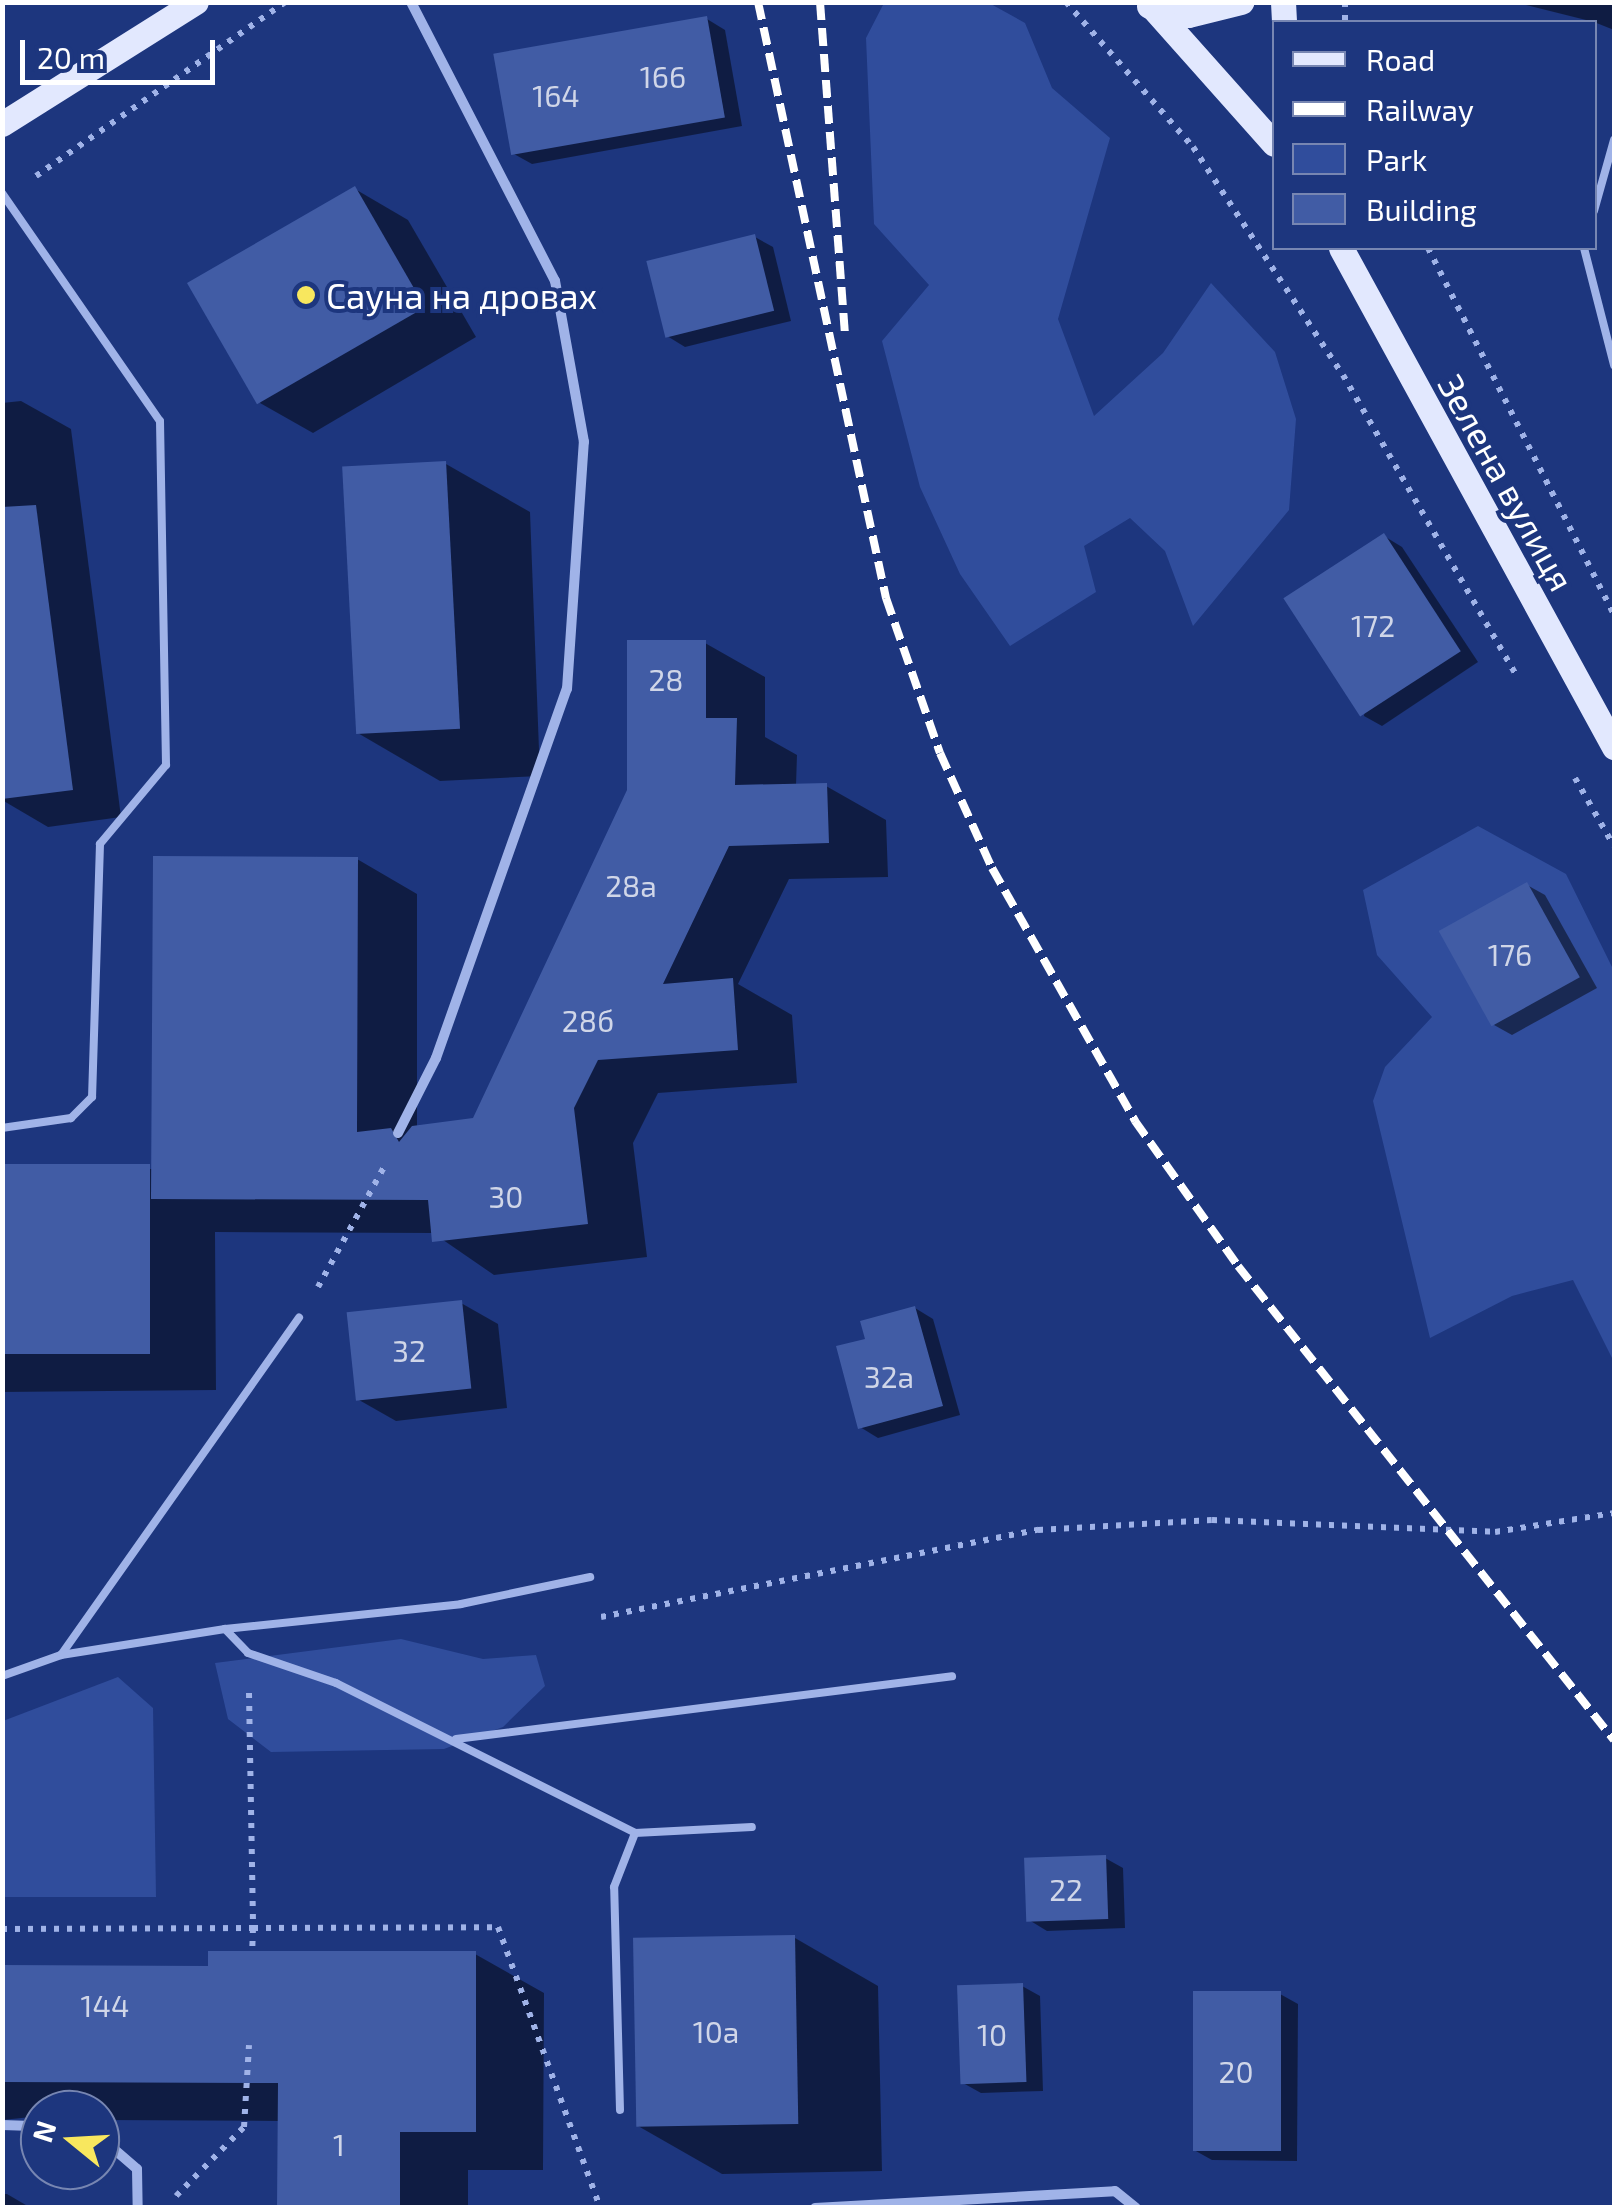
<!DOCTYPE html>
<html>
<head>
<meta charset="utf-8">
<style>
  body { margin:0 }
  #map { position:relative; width:1617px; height:2210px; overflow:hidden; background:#1d367e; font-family:"Exo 2",sans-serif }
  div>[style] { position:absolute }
  .green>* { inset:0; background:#304d9c }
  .shadow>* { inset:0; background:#0007 }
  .building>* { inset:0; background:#415ca5; transform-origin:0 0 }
  .path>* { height:6px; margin-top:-3px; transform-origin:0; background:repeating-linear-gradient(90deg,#a0b3e8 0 5px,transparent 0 13px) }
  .service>* { height:8px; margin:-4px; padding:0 4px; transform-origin:4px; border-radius:4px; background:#a0b3e8 }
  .minor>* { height:10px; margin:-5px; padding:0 5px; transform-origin:5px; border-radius:5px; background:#a0b3e8 }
  .primary>* { height:25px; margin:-12.5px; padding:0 12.5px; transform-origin:12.5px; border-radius:12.5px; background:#e2e8fe }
  .rail>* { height:8px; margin-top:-4px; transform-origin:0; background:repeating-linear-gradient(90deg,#fff 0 18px,transparent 0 26px) }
  .dots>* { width:28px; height:28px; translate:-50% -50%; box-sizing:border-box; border:5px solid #1d367e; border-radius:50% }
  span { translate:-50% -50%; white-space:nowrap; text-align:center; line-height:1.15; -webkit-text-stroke:8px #1d367e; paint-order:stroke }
  .number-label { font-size:30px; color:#d0d6e8 }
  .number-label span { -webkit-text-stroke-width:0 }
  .poi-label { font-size:35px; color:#fff }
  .left { translate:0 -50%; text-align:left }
  .street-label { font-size:35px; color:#fff }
  .frame { position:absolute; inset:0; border:5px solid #fff; pointer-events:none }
  .legend { position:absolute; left:1272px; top:20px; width:325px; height:230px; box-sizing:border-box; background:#1d367e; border:2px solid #7786b2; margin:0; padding:12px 18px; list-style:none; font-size:30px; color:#fff }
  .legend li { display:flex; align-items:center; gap:20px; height:50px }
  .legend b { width:50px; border:2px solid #7786b2 }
  .north { position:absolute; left:20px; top:2090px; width:100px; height:100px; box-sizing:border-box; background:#1d367e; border:2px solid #7786b2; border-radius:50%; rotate:288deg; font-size:28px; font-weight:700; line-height:40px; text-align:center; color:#fff }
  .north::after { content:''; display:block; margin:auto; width:35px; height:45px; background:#f8e75e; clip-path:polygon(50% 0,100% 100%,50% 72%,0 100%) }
  .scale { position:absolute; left:20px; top:40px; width:195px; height:45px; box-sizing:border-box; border:5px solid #fff; border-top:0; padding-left:12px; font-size:30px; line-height:35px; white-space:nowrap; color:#fff; -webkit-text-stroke:8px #1d367e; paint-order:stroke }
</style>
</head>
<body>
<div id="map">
  <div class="green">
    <i style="clip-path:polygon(884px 3px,989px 3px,1025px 23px,1052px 88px,1110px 138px,1058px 319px,1094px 416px,1163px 353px,1211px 283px,1275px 352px,1296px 419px,1289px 510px,1193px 626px,1165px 551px,1130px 518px,1084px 546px,1096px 592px,1010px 646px,960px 574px,920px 487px,882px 341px,929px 285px,874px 224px,866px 38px)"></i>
    <i style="clip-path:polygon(1478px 826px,1566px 874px,1614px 971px,1614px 1362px,1573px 1280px,1512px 1296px,1430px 1338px,1373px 1101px,1385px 1067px,1432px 1017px,1377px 955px,1363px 890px)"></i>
    <i style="clip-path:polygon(401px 1639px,483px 1659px,536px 1655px,545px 1686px,503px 1727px,444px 1749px,271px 1752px,228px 1719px,215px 1663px)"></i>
    <i style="clip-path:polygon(118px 1677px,153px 1708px,156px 1897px,3px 1897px,3px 1721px)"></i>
  </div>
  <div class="shadow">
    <i style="clip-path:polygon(1514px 2px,1614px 2px,1614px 30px,1594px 22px)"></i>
    <i style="clip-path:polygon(707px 19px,725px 30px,742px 126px,532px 164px,514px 154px)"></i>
    <i style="clip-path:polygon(355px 189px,408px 220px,476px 337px,313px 433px,260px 403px)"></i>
    <i style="clip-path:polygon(755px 237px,773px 247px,791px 321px,685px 347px,667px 336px)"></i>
    <i style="clip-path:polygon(21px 401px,71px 429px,121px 817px,48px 827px,2px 800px,2px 403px)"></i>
    <i style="clip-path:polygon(446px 464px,530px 512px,540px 776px,440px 781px,356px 732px)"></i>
    <i style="clip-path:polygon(1384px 536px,1402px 547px,1478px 662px,1382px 726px,1364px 716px)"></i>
    <i style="clip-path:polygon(705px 643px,765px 677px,765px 737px,797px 755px,796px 786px,826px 786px,886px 820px,888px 877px,789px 879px,738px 984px,792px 1015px,797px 1083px,658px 1093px,633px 1143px,647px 1257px,494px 1275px,433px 1233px,215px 1232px,216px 1390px,2px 1392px,2px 1168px,153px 1169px,357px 859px,417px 894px,417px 1128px,475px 1121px)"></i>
    <i style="clip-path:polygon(1527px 885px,1545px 895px,1597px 988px,1512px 1035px,1494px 1025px)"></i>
    <i style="clip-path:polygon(461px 1303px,498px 1324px,507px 1408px,396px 1421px,359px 1400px)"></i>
    <i style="clip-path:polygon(915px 1308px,933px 1319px,960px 1415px,878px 1438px,860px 1427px)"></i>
    <i style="clip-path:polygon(1105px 1858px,1123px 1868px,1125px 1928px,1047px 1931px,1029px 1920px)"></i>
    <i style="clip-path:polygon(795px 1938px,878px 1986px,882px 2171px,722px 2174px,638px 2126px)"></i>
    <i style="clip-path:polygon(475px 1954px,544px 1993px,543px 2170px,468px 2170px,468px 2208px,280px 2208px,280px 2121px,100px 2120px,100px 2110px,2px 2120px,2px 1967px,210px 1968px)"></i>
    <i style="clip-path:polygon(1022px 1986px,1040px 1996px,1043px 2091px,981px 2093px,963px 2083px)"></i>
    <i style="clip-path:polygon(1280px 1994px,1298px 2004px,1297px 2161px,1212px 2160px,1194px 2150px)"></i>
    <i style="clip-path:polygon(2px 2194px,7px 2194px,31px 2208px,2px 2208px)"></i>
  </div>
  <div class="building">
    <i style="left:707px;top:16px;width:103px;height:217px;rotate:80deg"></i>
    <i style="left:355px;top:186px;width:140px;height:194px;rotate:60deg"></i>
    <i style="left:755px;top:234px;width:79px;height:112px;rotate:76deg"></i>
    <i style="left:446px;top:461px;width:268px;height:104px;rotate:87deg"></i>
    <i style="clip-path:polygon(36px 505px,73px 790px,2px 799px,2px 507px)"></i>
    <i style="left:1384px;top:533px;width:141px;height:120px;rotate:57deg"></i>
    <i style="clip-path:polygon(627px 640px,706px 640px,706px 718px,737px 718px,735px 785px,827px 783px,829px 843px,729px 846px,663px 984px,733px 978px,738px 1050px,598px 1060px,574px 1108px,588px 1224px,432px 1242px,428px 1200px,151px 1199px,153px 856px,358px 857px,357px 1132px,391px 1128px,399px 1142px,412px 1126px,473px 1118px,627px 790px)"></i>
    <i style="left:1527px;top:882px;width:109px;height:101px;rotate:61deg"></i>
    <i style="left:150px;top:1164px;width:190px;height:148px;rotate:90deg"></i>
    <i style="left:462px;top:1300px;width:89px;height:116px;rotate:84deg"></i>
    <i style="clip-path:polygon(915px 1306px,943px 1406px,858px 1429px,836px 1346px,865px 1339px,860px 1321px)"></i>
    <i style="left:1106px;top:1855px;width:64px;height:82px;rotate:88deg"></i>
    <i style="left:795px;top:1935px;width:189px;height:162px;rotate:89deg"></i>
    <i style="clip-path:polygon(208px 1951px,476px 1951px,476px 2132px,400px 2132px,400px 2208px,277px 2208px,278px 2083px,2px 2082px,2px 1965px,208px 1966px)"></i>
    <i style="left:1023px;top:1983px;width:99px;height:66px;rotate:88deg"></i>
    <i style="left:1193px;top:1991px;width:88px;height:160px"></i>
  </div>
  <div class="path">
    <i style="left:1066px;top:2px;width:193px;rotate:48.8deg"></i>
    <i style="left:1193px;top:147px;width:273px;rotate:56.7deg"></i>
    <i style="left:1343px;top:375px;width:348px;rotate:60deg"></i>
    <i style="left:1345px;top:2px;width:20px;rotate:90deg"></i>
    <i style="left:36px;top:176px;width:304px;rotate:-34.9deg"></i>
    <i style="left:1428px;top:248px;width:411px;rotate:63.1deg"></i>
    <i style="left:1575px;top:778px;width:78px;rotate:60.2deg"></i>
    <i style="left:318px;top:1287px;width:137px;rotate:-61.2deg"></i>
    <i style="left:601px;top:1617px;width:446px;rotate:-11.3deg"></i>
    <i style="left:1038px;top:1530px;width:174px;rotate:-3.3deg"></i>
    <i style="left:1212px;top:1520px;width:283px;rotate:2.4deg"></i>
    <i style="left:1495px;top:1532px;width:121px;rotate:-9.1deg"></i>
    <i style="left:249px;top:1693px;width:235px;rotate:89deg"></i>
    <i style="left:253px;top:1928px;width:245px;rotate:-0.2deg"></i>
    <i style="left:498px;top:1927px;width:299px;rotate:70deg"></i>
    <i style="left:2px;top:1929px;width:251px;rotate:-0.2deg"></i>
    <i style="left:253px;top:1928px;width:23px;rotate:92deg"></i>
    <i style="left:176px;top:2196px;width:97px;rotate:-45.4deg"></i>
    <i style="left:244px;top:2127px;width:82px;rotate:-86.5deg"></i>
  </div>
  <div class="service">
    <i style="left:2px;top:193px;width:277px;rotate:55.3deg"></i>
    <i style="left:160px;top:421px;width:344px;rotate:89deg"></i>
    <i style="left:166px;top:765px;width:103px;rotate:129.9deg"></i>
    <i style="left:100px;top:844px;width:253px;rotate:91.8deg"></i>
    <i style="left:92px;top:1097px;width:30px;rotate:135deg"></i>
    <i style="left:71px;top:1118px;width:70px;rotate:171.8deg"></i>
    <i style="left:1594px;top:211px;width:74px;rotate:-74.3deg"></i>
    <i style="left:1584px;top:248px;width:121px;rotate:75.6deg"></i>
    <i style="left:225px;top:1629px;width:237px;rotate:-6deg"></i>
    <i style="left:461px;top:1604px;width:132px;rotate:-11.8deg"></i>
    <i style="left:61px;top:1655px;width:413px;rotate:-54.8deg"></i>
    <i style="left:2px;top:1676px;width:63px;rotate:-19.6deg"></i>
    <i style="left:61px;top:1655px;width:166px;rotate:-9deg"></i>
    <i style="left:225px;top:1629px;width:33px;rotate:46deg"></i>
    <i style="left:248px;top:1653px;width:93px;rotate:18.8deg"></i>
    <i style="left:336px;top:1683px;width:335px;rotate:26.6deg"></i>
    <i style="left:635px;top:1833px;width:117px;rotate:-2.9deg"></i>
    <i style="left:456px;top:1739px;width:500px;rotate:-7.2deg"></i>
    <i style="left:620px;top:2110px;width:223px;rotate:-91.5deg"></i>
    <i style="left:614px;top:1887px;width:58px;rotate:-68.7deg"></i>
  </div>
  <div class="minor">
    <i style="left:398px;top:1133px;width:84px;rotate:-63.1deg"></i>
    <i style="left:436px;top:1058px;width:392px;rotate:-70.5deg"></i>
    <i style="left:567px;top:689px;width:248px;rotate:-86.1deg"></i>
    <i style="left:584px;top:442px;width:164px;rotate:-100.2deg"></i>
    <i style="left:555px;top:281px;width:314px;rotate:-117.3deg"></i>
    <i style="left:2px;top:2125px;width:38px;rotate:2deg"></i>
    <i style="left:100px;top:2137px;width:49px;rotate:40.9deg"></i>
    <i style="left:137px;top:2169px;width:39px;rotate:89deg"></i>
    <i style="left:815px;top:2208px;width:300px;rotate:-3.2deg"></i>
    <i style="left:1115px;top:2191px;width:27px;rotate:39deg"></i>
  </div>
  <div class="primary">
    <i style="left:1283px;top:2px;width:20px;rotate:87deg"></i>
    <i style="left:1149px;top:6px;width:40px;rotate:13deg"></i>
    <i style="left:1188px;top:15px;width:55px;rotate:-13.8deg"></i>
    <i style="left:1153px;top:8px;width:182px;rotate:48.3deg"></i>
    <i style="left:2px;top:124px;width:229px;rotate:-32.2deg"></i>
    <i style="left:1341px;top:248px;width:569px;rotate:61.32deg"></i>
  </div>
  <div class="rail">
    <i style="left:758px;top:2px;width:610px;rotate:77.88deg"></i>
    <i style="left:886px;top:598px;width:164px;rotate:70.8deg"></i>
    <i style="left:940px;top:753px;width:126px;rotate:65.7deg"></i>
    <i style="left:992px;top:868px;width:291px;rotate:60.5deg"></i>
    <i style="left:1135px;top:1121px;width:178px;rotate:54.6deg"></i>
    <i style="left:1238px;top:1266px;width:605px;rotate:51.58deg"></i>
    <i style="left:820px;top:2px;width:335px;rotate:85.7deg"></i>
  </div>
  <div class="dots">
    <i style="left:306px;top:295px;background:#f8e75e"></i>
  </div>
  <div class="number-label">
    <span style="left:663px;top:76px">166</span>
    <span style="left:556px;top:95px">164</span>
    <span style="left:1373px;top:625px">172</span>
    <span style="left:666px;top:679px">28</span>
    <span style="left:631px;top:885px">28а</span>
    <span style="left:1510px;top:954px">176</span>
    <span style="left:588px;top:1020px">28б</span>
    <span style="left:506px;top:1196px">30</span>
    <span style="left:409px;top:1350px">32</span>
    <span style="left:889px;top:1376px">32а</span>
    <span style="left:1066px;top:1889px">22</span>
    <span style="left:105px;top:2005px">144</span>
    <span style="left:716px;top:2031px">10а</span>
    <span style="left:992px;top:2034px">10</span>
    <span style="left:1236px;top:2071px">20</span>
    <span style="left:339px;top:2144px">1</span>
  </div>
  <div class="poi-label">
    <span class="left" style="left:326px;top:295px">Сауна на дровах</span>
  </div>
  <div class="street-label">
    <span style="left:1507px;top:482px;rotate:61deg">Зелена вулиця</span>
  </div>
  <div class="frame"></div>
  <ul class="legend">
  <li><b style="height:12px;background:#e2e8fe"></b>Road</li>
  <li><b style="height:12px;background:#fff"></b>Railway</li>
  <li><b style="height:28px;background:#304d9c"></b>Park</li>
  <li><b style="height:28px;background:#415ca5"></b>Building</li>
  </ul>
  <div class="north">N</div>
  <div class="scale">20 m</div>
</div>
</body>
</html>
